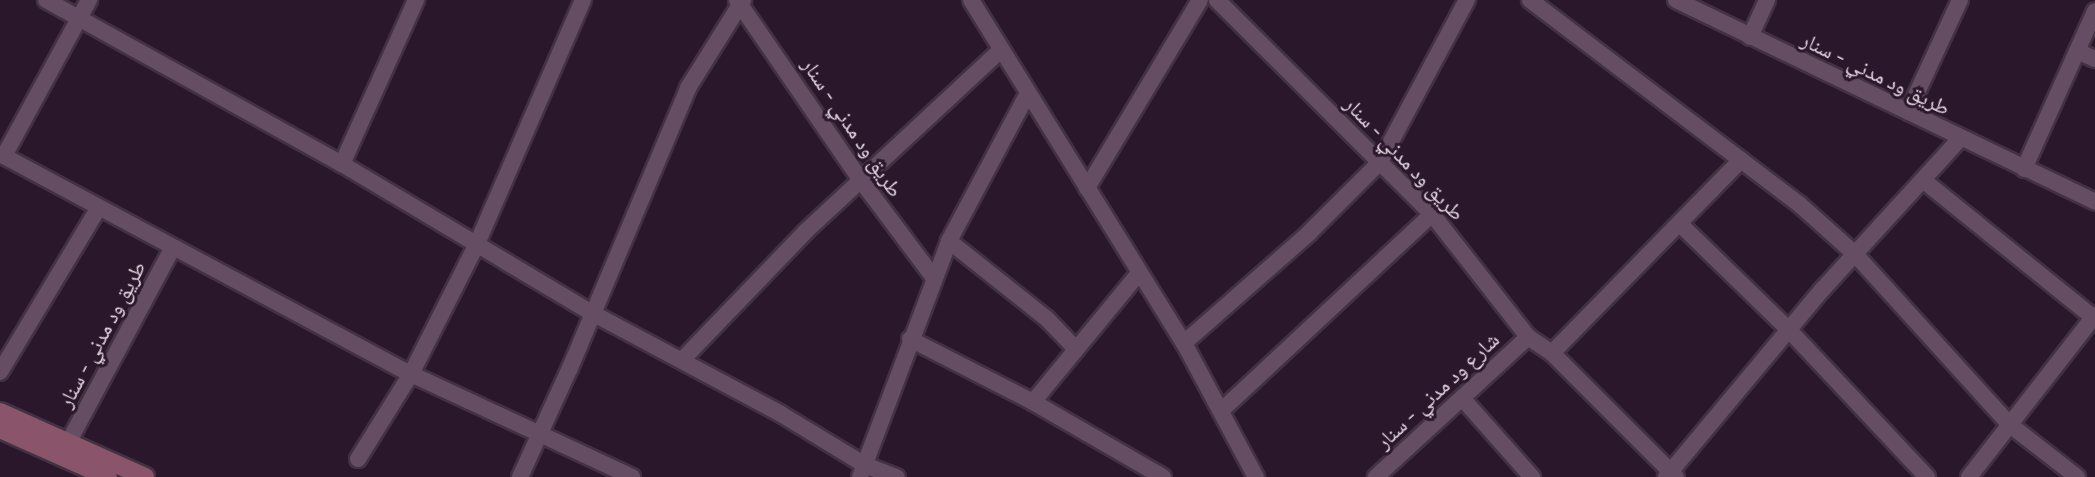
<!DOCTYPE html>
<html>
<head>
<meta charset="utf-8">
<style>
  body { margin:0 }
  #map { position:relative; width:2095px; height:477px; overflow:hidden; background:#2b172b; font-family:"Titillium Web","Noto Naskh Arabic",sans-serif }
  div>[style] { position:absolute }
  .roads { filter:drop-shadow(2px 0 #423242) drop-shadow(-2px 0 #423242) drop-shadow(0 2px #423242) drop-shadow(0 -2px #423242) }
  .street>* { height:16px; margin:-8px; padding:0 8px; transform-origin:8px; border-radius:8px; background:#654e64 }
  .secondary>* { height:18px; margin:-9px; padding:0 9px; transform-origin:9px; border-radius:9px; background:#8a556a }
  span { translate:-50% -50%; white-space:nowrap; text-align:center; line-height:1.15; -webkit-text-stroke:6px #2b172b; paint-order:stroke }
  .street-label { font-size:21px; color:#e8dae7 }
</style>
</head>
<body>
<div id="map">
  <div class="roads">
    <div class="street">
      <i style="left:46px;top:0;width:338px;rotate:29deg"></i>
      <i style="left:342px;top:164px;width:293px;rotate:30.8deg"></i>
      <i style="left:594px;top:314px;width:212px;rotate:28.1deg"></i>
      <i style="left:781px;top:414px;width:98px;rotate:31.3deg"></i>
      <i style="left:865px;top:465px;width:34px;rotate:21deg"></i>
      <i style="left:737px;top:0;width:217px;rotate:55.5deg"></i>
      <i style="left:860px;top:179px;width:124px;rotate:53.2deg"></i>
      <i style="left:971px;top:0;width:404px;rotate:58.2deg"></i>
      <i style="left:1184px;top:343px;width:152px;rotate:61.8deg"></i>
      <i style="left:1217px;top:0;width:303px;rotate:44.9deg"></i>
      <i style="left:1432px;top:214px;width:156px;rotate:52deg"></i>
      <i style="left:1528px;top:337px;width:29px;rotate:34deg"></i>
      <i style="left:1552px;top:353px;width:175px;rotate:45deg"></i>
      <i style="left:1530px;top:0;width:338px;rotate:37.2deg"></i>
      <i style="left:1799px;top:204px;width:75px;rotate:41.8deg"></i>
      <i style="left:1855px;top:254px;width:229px;rotate:47.8deg"></i>
      <i style="left:2009px;top:424px;width:86px;rotate:37.9deg"></i>
      <i style="left:1676px;top:0;width:465px;rotate:25.7deg"></i>
      <i style="left:1750px;top:37px;width:41px;rotate:-65.3deg"></i>
      <i style="left:2077px;top:51px;width:20px;rotate:24deg"></i>
      <i style="left:1908px;top:112px;width:123px;rotate:-65.1deg"></i>
      <i style="left:0;top:154px;width:466px;rotate:28.2deg"></i>
      <i style="left:411px;top:374px;width:244px;rotate:25deg"></i>
      <i style="left:4px;top:156px;width:178px;rotate:-61.4deg"></i>
      <i style="left:342px;top:164px;width:180px;rotate:-65.7deg"></i>
      <i style="left:2024px;top:169px;width:173px;rotate:-65.8deg"></i>
      <i style="left:1923px;top:180px;width:218px;rotate:38.9deg"></i>
      <i style="left:1087px;top:188px;width:219px;rotate:-59deg"></i>
      <i style="left:1680px;top:224px;width:152px;rotate:44.2deg"></i>
      <i style="left:1789px;top:330px;width:202px;rotate:46.8deg"></i>
      <i style="left:949px;top:241px;width:125px;rotate:38.5deg"></i>
      <i style="left:1047px;top:319px;width:42px;rotate:46deg"></i>
      <i style="left:910px;top:339px;width:138px;rotate:27.1deg"></i>
      <i style="left:1033px;top:402px;width:150px;rotate:30deg"></i>
      <i style="left:1184px;top:343px;width:167px;rotate:-41.3deg"></i>
      <i style="left:1309px;top:233px;width:100px;rotate:-45deg"></i>
      <i style="left:1380px;top:162px;width:184px;rotate:-61.8deg"></i>
      <i style="left:1552px;top:353px;width:270px;rotate:-45.6deg"></i>
      <i style="left:682px;top:360px;width:178px;rotate:-46.1deg"></i>
      <i style="left:805px;top:232px;width:266px;rotate:-42.9deg"></i>
      <i style="left:0;top:372px;width:192px;rotate:-59deg"></i>
      <i style="left:1462px;top:398px;width:106px;rotate:48.5deg"></i>
      <i style="left:1033px;top:402px;width:167px;rotate:-50.6deg"></i>
      <i style="left:1222px;top:410px;width:287px;rotate:-43deg"></i>
      <i style="left:68px;top:443px;width:222px;rotate:-61.8deg"></i>
      <i style="left:358px;top:459px;width:100px;rotate:-58.1deg"></i>
      <i style="left:411px;top:374px;width:144px;rotate:-63.1deg"></i>
      <i style="left:476px;top:246px;width:268px;rotate:-66.5deg"></i>
      <i style="left:520px;top:477px;width:120px;rotate:-65.4deg"></i>
      <i style="left:570px;top:368px;width:304px;rotate:-67.1deg"></i>
      <i style="left:688px;top:88px;width:104px;rotate:-58deg"></i>
      <i style="left:860px;top:477px;width:252px;rotate:-69.3deg"></i>
      <i style="left:949px;top:241px;width:166px;rotate:-61.9deg"></i>
      <i style="left:1376px;top:477px;width:207px;rotate:-42.6deg"></i>
      <i style="left:1666px;top:477px;width:244px;rotate:-50.2deg"></i>
      <i style="left:1822px;top:290px;width:205px;rotate:-47.6deg"></i>
      <i style="left:1969px;top:477px;width:205px;rotate:-52.1deg"></i>
    </div>
    <div class="secondary">
      <i style="left:0;top:412px;width:159px;rotate:24.1deg"></i>
      <i style="left:0;top:429px;width:118px;rotate:24deg"></i>
    </div>
  </div>
  <div class="street-label">
    <span style="left:1876px;top:73px;rotate:26deg">طريق ود مدني - سنار</span>
    <span style="left:853px;top:127px;rotate:56deg">طريق ود مدني - سنار</span>
    <span style="left:1405px;top:158px;rotate:46deg">طريق ود مدني - سنار</span>
    <span style="left:101px;top:334px;rotate:-62deg">طريق ود مدني - سنار</span>
    <span style="left:1437px;top:390px;rotate:-43deg">شارع ود مدني - سنار</span>
  </div>
</div>
</body>
</html>
